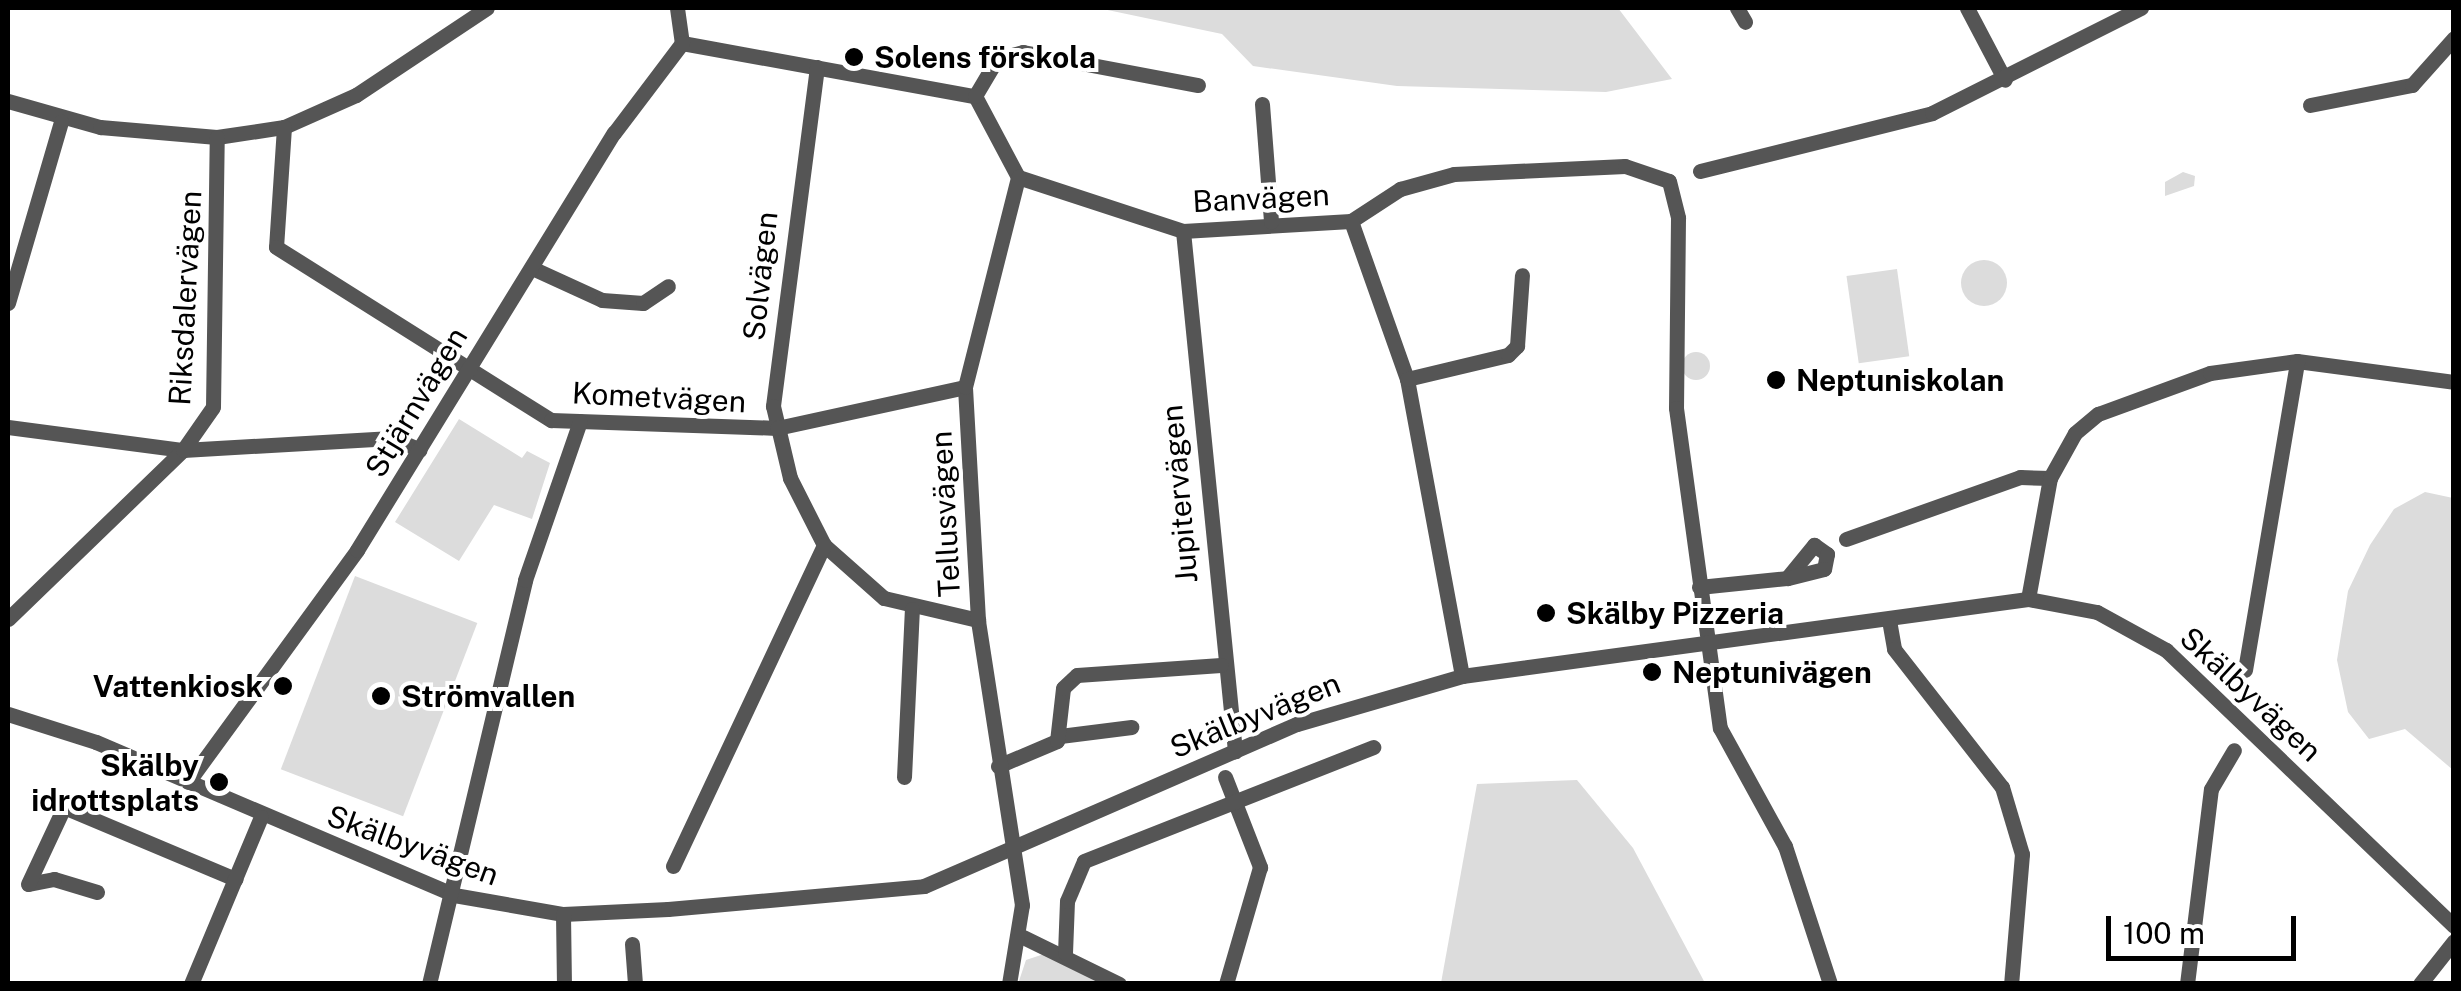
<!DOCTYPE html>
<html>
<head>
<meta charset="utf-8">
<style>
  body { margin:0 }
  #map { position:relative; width:2461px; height:991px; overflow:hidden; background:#fff; font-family:"Public Sans",sans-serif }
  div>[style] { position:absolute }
  .green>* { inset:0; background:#dcdcdc; transform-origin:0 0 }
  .round { border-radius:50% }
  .minor>* { height:15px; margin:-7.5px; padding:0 7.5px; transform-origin:7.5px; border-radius:7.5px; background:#555 }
  .dots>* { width:28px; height:28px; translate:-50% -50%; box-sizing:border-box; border:5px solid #fff; border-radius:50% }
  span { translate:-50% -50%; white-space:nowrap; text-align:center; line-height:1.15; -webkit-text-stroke:8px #fff; paint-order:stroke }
  .poi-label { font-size:30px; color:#000; font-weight:700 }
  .left { translate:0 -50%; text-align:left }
  .right { translate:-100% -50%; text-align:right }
  .street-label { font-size:30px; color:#000 }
  .frame { position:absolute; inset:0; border:10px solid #000; pointer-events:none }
  .scale { position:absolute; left:2106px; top:916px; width:190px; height:45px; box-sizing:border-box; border:5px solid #000; border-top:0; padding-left:12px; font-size:30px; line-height:35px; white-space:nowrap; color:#000; -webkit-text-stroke:8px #fff; paint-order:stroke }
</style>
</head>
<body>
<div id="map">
  <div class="green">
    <i style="clip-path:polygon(1098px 8px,1618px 8px,1672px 79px,1606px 92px,1397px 86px,1253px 66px,1222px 34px)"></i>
    <i style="clip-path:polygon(2183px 172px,2195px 176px,2194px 186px,2165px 196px,2165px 182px)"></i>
    <i class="round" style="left:1961px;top:260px;width:46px;height:46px"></i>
    <i style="left:1897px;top:269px;width:88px;height:51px;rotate:82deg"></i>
    <i class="round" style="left:1682px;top:352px;width:28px;height:28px"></i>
    <i style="clip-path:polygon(459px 419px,522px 458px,527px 451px,550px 463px,532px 519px,494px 505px,459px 561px,395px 522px)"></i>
    <i style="clip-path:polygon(2425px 492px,2453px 498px,2453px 770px,2405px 729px,2369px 739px,2348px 712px,2337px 660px,2348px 591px,2370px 545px,2394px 509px)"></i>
    <i style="left:355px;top:576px;width:131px;height:207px;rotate:21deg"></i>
    <i style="clip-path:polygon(1577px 780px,1633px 848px,1705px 983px,1441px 983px,1477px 784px)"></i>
    <i style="clip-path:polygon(1047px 953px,1117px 984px,1018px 984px,1026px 960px)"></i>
  </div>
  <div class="minor">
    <i style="left:677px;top:8px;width:35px;rotate:82deg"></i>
    <i style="left:682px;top:43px;width:298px;rotate:10.3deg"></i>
    <i style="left:975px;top:96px;width:92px;rotate:62deg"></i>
    <i style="left:1018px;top:177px;width:174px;rotate:18.1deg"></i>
    <i style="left:1183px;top:231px;width:168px;rotate:-3.4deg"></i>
    <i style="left:1351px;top:221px;width:59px;rotate:-33.1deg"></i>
    <i style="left:1400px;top:189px;width:56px;rotate:-15.5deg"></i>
    <i style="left:1454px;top:174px;width:171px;rotate:-2.7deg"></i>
    <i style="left:1625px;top:166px;width:46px;rotate:18.8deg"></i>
    <i style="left:1669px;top:181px;width:38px;rotate:76deg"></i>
    <i style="left:1678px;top:218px;width:190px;rotate:90.6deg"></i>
    <i style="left:1676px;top:408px;width:323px;rotate:82.2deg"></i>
    <i style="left:1720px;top:728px;width:135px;rotate:61.2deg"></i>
    <i style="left:1785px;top:846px;width:145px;rotate:71.9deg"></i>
    <i style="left:1737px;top:8px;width:16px;rotate:60deg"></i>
    <i style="left:1967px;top:8px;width:81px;rotate:62.2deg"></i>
    <i style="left:817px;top:67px;width:342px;rotate:97.4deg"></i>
    <i style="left:773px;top:406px;width:74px;rotate:76.7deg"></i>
    <i style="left:790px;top:478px;width:75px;rotate:63.1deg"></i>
    <i style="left:824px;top:545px;width:80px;rotate:41.5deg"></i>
    <i style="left:884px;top:598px;width:97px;rotate:13.2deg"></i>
    <i style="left:975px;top:96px;width:43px;rotate:-59.3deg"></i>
    <i style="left:997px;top:59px;width:27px;rotate:-15deg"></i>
    <i style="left:1023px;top:52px;width:178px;rotate:10.7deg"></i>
    <i style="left:8px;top:101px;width:96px;rotate:15.8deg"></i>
    <i style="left:100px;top:127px;width:117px;rotate:4.9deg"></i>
    <i style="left:217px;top:137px;width:68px;rotate:-8.5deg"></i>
    <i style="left:284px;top:127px;width:79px;rotate:-24deg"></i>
    <i style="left:356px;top:95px;width:157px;rotate:-33.6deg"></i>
    <i style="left:1262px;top:104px;width:118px;rotate:85.6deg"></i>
    <i style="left:2310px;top:105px;width:104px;rotate:-11.1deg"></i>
    <i style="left:2412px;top:85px;width:63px;rotate:-48.2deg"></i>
    <i style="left:284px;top:127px;width:120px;rotate:93.8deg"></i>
    <i style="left:276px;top:247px;width:325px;rotate:32.2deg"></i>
    <i style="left:551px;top:420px;width:226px;rotate:2deg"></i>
    <i style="left:777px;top:428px;width:192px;rotate:-12.3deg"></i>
    <i style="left:1700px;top:171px;width:239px;rotate:-14deg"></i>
    <i style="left:1932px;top:113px;width:234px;rotate:-26.7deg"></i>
    <i style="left:1351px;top:221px;width:168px;rotate:70.5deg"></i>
    <i style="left:1407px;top:379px;width:302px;rotate:79.5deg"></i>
    <i style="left:1183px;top:231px;width:523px;rotate:84.29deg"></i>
    <i style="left:532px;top:268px;width:77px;rotate:24.6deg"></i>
    <i style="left:602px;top:300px;width:41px;rotate:4.2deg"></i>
    <i style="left:643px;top:303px;width:30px;rotate:-34deg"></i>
    <i style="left:8px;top:303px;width:189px;rotate:-73.7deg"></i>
    <i style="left:1407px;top:379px;width:104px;rotate:-13.4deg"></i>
    <i style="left:1508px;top:355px;width:13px;rotate:-45deg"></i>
    <i style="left:1517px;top:346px;width:71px;rotate:-86deg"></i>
    <i style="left:8px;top:427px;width:177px;rotate:7.5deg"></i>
    <i style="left:183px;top:450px;width:209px;rotate:-3.3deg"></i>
    <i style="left:392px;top:438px;width:30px;rotate:23deg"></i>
    <i style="left:1846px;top:539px;width:185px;rotate:-19.6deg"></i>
    <i style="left:2020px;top:477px;width:30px;rotate:2deg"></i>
    <i style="left:1699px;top:587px;width:88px;rotate:-5.8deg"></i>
    <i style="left:1787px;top:578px;width:43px;rotate:-50.7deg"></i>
    <i style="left:1814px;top:545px;width:16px;rotate:35deg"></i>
    <i style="left:1827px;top:554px;width:15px;rotate:101deg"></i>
    <i style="left:1824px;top:569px;width:38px;rotate:166deg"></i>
    <i style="left:2028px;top:599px;width:123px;rotate:-79.7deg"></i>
    <i style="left:2050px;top:478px;width:51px;rotate:-60.9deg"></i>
    <i style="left:2075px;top:433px;width:30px;rotate:-40deg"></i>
    <i style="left:2098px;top:414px;width:119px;rotate:-20.1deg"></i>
    <i style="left:2210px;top:373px;width:88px;rotate:-7.9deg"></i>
    <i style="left:2297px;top:361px;width:158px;rotate:7.6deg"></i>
    <i style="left:8px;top:619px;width:243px;rotate:-44deg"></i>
    <i style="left:183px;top:450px;width:52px;rotate:-55.1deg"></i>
    <i style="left:213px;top:407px;width:270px;rotate:-89.2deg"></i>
    <i style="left:1889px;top:620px;width:29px;rotate:80deg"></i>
    <i style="left:1894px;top:649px;width:175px;rotate:52deg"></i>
    <i style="left:2002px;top:787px;width:70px;rotate:73.4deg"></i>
    <i style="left:2022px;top:854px;width:130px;rotate:94.8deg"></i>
    <i style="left:2245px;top:670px;width:313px;rotate:-80.4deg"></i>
    <i style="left:8px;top:714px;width:92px;rotate:17.7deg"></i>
    <i style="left:96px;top:742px;width:389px;rotate:23.1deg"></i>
    <i style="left:454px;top:895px;width:111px;rotate:9.9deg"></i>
    <i style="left:563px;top:914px;width:105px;rotate:-2.7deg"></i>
    <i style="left:668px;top:909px;width:257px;rotate:-5.1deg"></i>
    <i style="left:924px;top:886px;width:407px;rotate:-23.5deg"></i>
    <i style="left:1297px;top:724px;width:172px;rotate:-16.2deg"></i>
    <i style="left:1462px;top:676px;width:571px;rotate:-7.75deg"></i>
    <i style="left:2028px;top:599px;width:70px;rotate:10.7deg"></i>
    <i style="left:2097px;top:612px;width:79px;rotate:28.8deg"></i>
    <i style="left:2166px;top:650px;width:399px;rotate:43.8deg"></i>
    <i style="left:1060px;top:736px;width:72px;rotate:-7.2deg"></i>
    <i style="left:998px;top:766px;width:64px;rotate:-23deg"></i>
    <i style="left:1057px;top:741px;width:53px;rotate:-83.5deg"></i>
    <i style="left:1063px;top:688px;width:19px;rotate:-43deg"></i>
    <i style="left:1077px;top:675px;width:144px;rotate:-4deg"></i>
    <i style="left:904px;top:777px;width:168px;rotate:-87.3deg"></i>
    <i style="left:1225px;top:777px;width:97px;rotate:68.7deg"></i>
    <i style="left:1260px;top:867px;width:122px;rotate:106.2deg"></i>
    <i style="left:188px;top:782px;width:287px;rotate:-53.9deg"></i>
    <i style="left:357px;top:550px;width:490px;rotate:-58.4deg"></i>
    <i style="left:614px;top:133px;width:113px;rotate:-52.9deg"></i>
    <i style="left:673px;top:866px;width:355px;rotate:-64.8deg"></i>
    <i style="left:97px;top:892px;width:45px;rotate:-163.2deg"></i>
    <i style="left:54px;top:879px;width:26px;rotate:169deg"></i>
    <i style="left:28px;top:884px;width:85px;rotate:-64.9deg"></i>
    <i style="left:64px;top:807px;width:186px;rotate:22.8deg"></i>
    <i style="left:563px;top:914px;width:70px;rotate:89.2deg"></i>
    <i style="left:1023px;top:937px;width:107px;rotate:26.1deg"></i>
    <i style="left:632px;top:944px;width:40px;rotate:85.7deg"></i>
    <i style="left:1065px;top:953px;width:52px;rotate:-87.8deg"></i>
    <i style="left:1067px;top:901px;width:43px;rotate:-67deg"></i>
    <i style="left:1084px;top:861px;width:311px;rotate:-21.5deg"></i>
    <i style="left:191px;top:984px;width:181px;rotate:-67.3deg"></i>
    <i style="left:429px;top:984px;width:415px;rotate:-76.6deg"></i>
    <i style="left:525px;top:580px;width:168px;rotate:-70.9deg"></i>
    <i style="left:1009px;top:984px;width:80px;rotate:-80.7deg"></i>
    <i style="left:1022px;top:905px;width:288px;rotate:-98.8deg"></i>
    <i style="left:978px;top:620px;width:233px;rotate:-93.2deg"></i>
    <i style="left:965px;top:387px;width:217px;rotate:-75.8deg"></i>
    <i style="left:2187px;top:984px;width:196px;rotate:-83deg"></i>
    <i style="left:2211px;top:789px;width:45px;rotate:-59.5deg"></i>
    <i style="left:2420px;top:984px;width:55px;rotate:-51.7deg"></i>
  </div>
  <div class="dots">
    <i style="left:854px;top:57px;background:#000"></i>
    <i style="left:1776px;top:380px;background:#000"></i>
    <i style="left:1546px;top:613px;background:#000"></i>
    <i style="left:1652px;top:672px;background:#000"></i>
    <i style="left:283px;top:686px;background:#000"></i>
    <i style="left:381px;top:696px;background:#000"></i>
    <i style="left:219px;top:782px;background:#000"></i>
  </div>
  <div class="poi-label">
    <span class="left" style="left:874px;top:57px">Solens förskola</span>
    <span class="left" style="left:1796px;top:380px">Neptuniskolan</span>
    <span class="left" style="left:1566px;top:613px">Skälby Pizzeria</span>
    <span class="left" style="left:1672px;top:672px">Neptunivägen</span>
    <span class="right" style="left:263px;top:686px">Vattenkiosk</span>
    <span class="left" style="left:401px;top:696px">Strömvallen</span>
    <span class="right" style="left:199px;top:782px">Skälby<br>idrottsplats</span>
  </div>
  <div class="street-label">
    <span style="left:1261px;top:198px;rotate:-3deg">Banvägen</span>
    <span style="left:760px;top:276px;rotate:-84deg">Solvägen</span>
    <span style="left:185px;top:298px;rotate:-87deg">Riksdalervägen</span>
    <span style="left:659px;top:397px;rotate:3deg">Kometvägen</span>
    <span style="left:416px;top:402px;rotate:-59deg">Stjärnvägen</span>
    <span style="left:1179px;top:494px;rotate:-95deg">Jupitervägen</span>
    <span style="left:945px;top:514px;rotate:-93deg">Tellusvägen</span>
    <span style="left:2251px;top:694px;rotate:43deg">Skälbyvägen</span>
    <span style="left:1255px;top:715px;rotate:-22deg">Skälbyvägen</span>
    <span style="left:413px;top:845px;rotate:20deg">Skälbyvägen</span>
  </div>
  <div class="frame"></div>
  <div class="scale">100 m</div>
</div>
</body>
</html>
